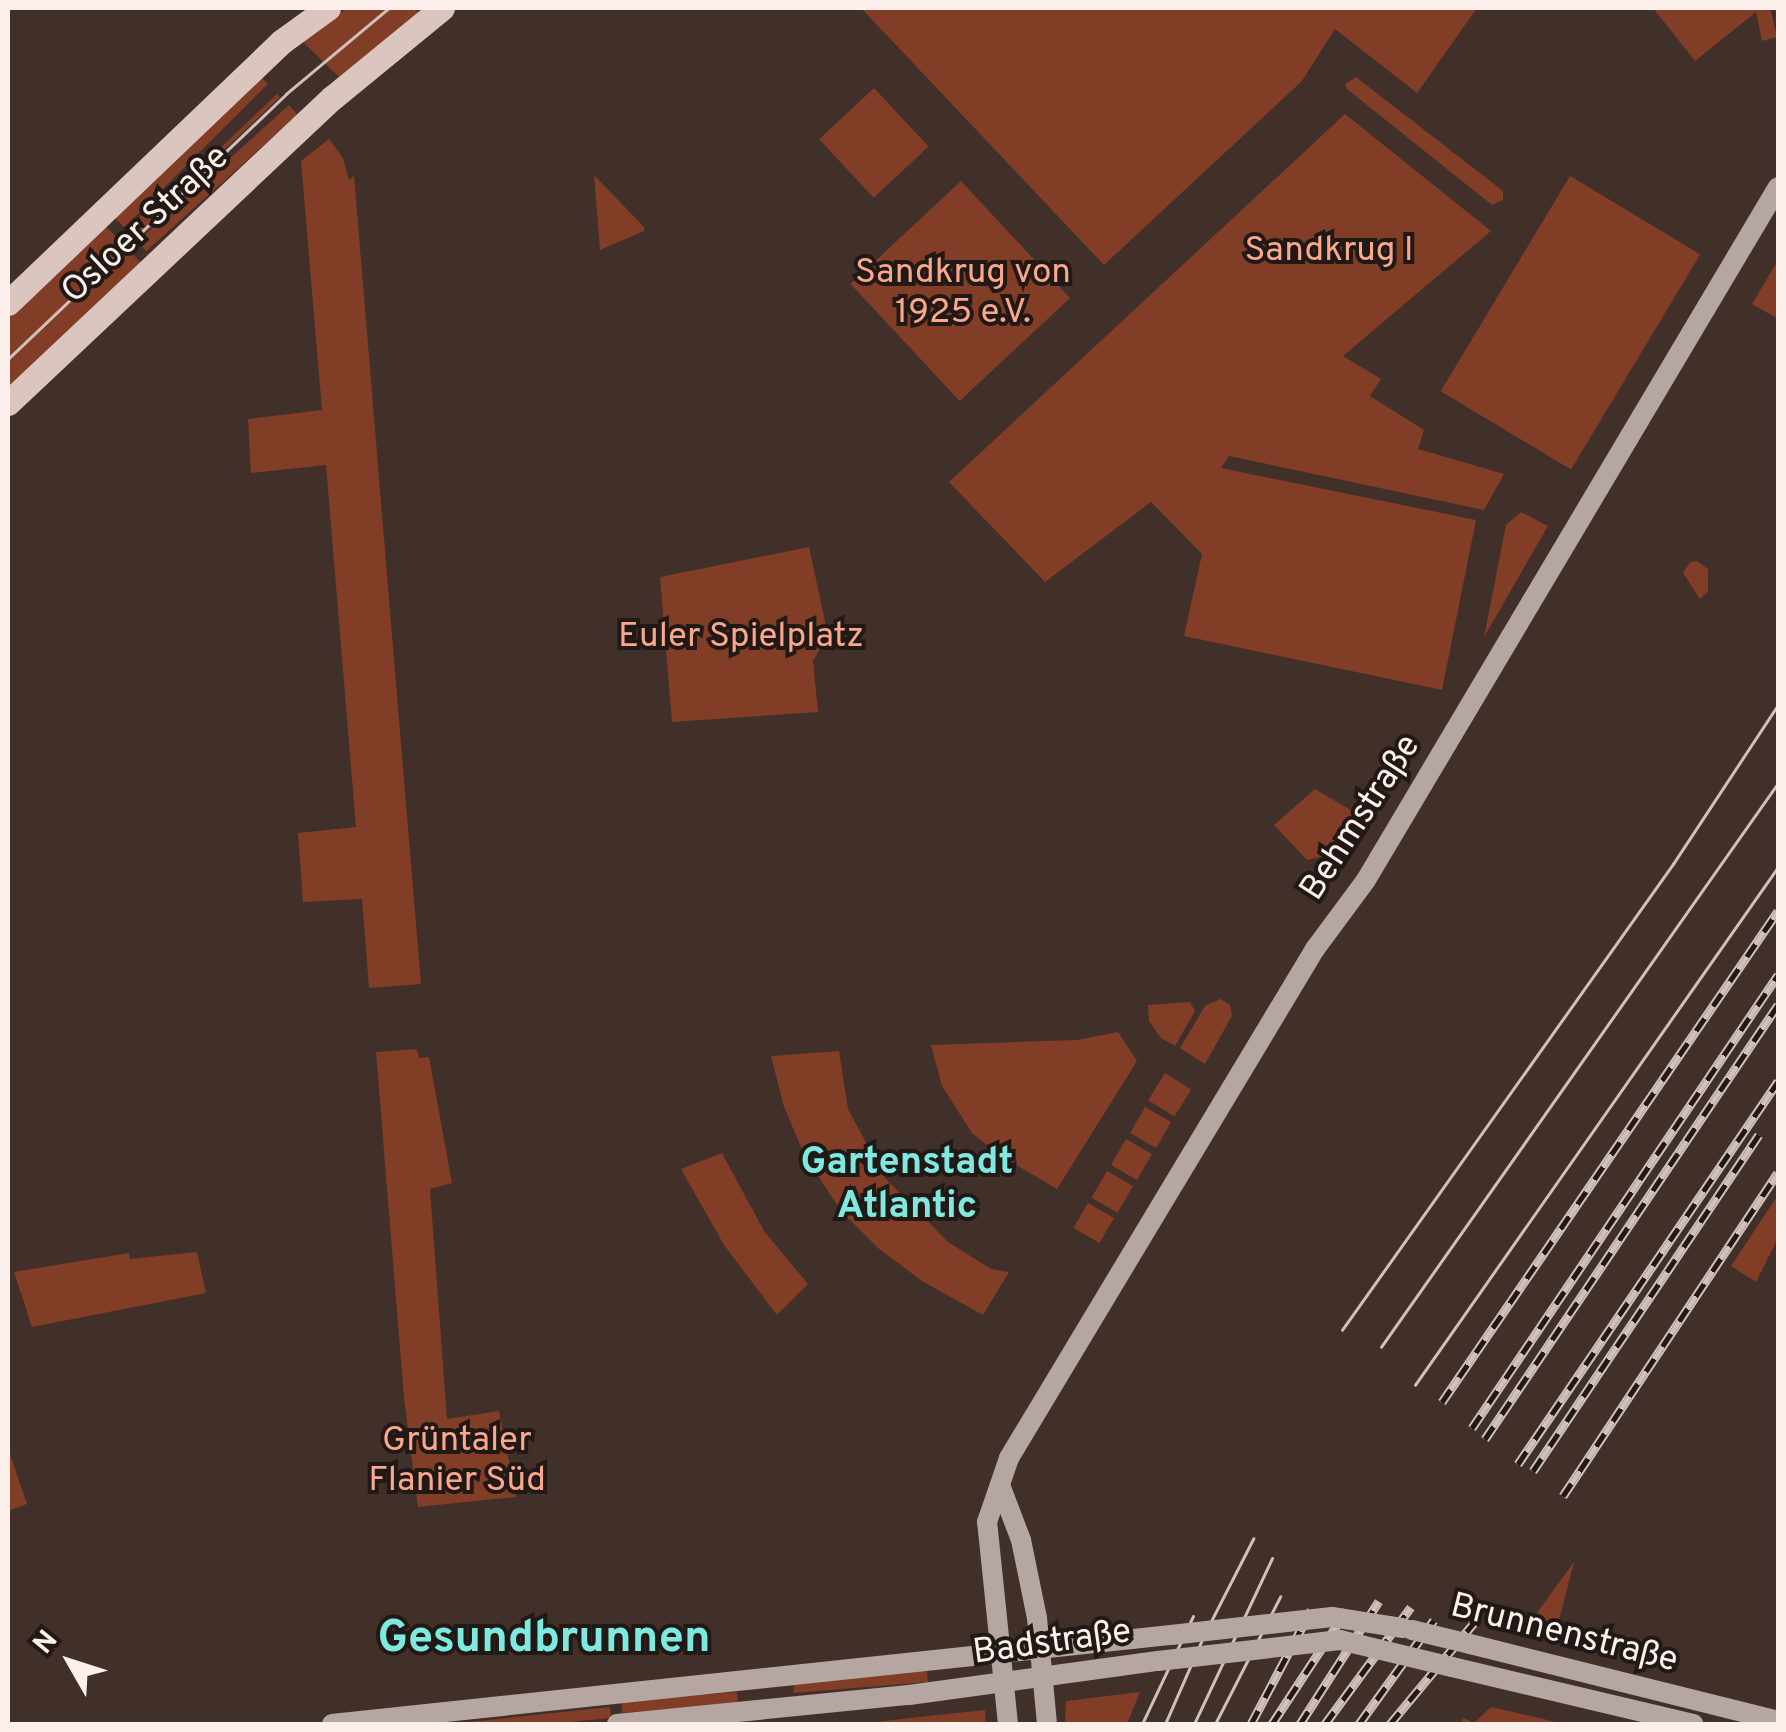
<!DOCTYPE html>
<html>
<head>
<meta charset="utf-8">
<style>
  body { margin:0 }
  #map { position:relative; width:1786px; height:1732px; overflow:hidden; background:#412f29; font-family:Overpass,sans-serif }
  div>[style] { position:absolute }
  .green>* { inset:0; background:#823d27; transform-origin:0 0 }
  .secondary>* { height:20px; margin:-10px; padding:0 10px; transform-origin:10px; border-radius:10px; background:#b5a6a1 }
  .primary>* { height:25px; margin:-12.5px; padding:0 12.5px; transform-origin:12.5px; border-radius:12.5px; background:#dac6bf }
  .tram>* { height:2.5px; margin:-1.25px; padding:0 1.25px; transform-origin:1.25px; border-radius:1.25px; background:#cfc0bc }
  .rail>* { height:9px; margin-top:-4.5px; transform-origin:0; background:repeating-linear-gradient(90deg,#211916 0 15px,#cfc0bc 0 30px); box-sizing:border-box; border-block:2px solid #cfc0bc }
  .secondary-bridge>* { height:20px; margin:-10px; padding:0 10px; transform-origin:10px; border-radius:10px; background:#b5a6a1 }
  span { translate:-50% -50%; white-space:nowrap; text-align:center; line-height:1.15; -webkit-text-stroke:8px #211916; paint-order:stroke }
  .street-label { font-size:35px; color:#fdf0ec }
  .park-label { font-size:35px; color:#faa78d }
  .neighbourhood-label { font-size:38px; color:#7fe9e0; font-weight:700 }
  .district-label { font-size:45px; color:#7fe9e0; font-weight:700 }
  .frame { position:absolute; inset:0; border:10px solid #fdf0ec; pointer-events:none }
  .north { position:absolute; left:20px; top:1612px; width:100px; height:100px; -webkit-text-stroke:8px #211916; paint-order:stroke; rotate:309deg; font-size:28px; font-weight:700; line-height:40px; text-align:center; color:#fdf0ec }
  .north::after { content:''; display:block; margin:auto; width:35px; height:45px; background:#fdf0ec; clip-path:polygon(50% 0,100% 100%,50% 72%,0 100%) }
</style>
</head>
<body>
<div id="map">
  <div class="green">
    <i style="clip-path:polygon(347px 8px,414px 8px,419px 13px,339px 77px,302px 41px)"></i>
    <i style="clip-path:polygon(861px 8px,1477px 8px,1417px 93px,1335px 29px,1302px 81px,1104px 265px)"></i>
    <i style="clip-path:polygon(1653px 8px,1770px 8px,1777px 37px,1762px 41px,1756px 12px,1695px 61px)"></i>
    <i style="left:258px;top:74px;width:14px;height:203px;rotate:45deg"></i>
    <i style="clip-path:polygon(1356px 77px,1503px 191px,1503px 200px,1492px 205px,1347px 89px,1345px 84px)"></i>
    <i style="left:874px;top:88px;width:80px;height:75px;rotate:47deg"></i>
    <i style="clip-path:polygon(277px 94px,280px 97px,158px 213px,161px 218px,137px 240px,127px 229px,150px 207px,155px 210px)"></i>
    <i style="left:289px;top:105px;width:13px;height:204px;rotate:48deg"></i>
    <i style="clip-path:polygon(1345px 114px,1491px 231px,1343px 356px,1381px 379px,1370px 396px,1424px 430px,1418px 449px,1504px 474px,1484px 510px,1229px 456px,1221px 468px,1476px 520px,1442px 690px,1184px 636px,1202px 554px,1151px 502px,1045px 582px,949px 482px)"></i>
    <i style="clip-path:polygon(329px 139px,343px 158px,349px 180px,354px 176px,421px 984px,369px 988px,362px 899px,303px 902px,298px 833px,356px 827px,326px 465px,251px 473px,248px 419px,322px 410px,301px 161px)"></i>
    <i style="clip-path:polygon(594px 175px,644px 227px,644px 231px,600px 250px)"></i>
    <i style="left:1570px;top:176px;width:152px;height:251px;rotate:31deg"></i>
    <i style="left:961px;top:181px;width:160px;height:151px;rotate:47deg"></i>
    <i style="clip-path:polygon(102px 222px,143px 265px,8px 393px,8px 312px)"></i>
    <i style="clip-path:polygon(1778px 260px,1778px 319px,1752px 304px)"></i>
    <i style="clip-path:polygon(1521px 512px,1548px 526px,1484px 637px,1506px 525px)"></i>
    <i style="clip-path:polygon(809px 547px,828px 635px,813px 661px,818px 712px,672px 722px,660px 577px)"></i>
    <i style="clip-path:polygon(1697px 561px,1708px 569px,1708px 591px,1700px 599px,1683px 573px,1690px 562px)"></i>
    <i style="clip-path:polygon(1315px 789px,1354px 812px,1328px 855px,1307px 860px,1274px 825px)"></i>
    <i style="clip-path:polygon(1220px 999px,1230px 1005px,1232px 1016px,1205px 1064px,1180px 1048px,1205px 1006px)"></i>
    <i style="clip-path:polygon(1190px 1002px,1195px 1011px,1175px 1046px,1160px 1037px,1149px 1021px,1148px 1005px)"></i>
    <i style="clip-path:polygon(1118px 1032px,1137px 1061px,1057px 1189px,998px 1154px,972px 1133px,942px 1086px,931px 1045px,1077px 1040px)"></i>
    <i style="clip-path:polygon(417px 1049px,419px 1058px,429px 1057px,452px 1183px,430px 1189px,447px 1419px,499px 1411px,516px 1497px,418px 1507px,404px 1398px,376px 1052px)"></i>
    <i style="clip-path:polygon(839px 1051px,848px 1109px,885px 1178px,948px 1242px,991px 1269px,1009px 1272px,983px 1315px,922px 1281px,878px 1248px,841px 1211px,805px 1156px,784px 1107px,771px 1056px)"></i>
    <i style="left:1165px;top:1073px;width:31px;height:32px;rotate:32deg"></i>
    <i style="left:1145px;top:1107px;width:30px;height:30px;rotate:30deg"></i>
    <i style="left:1126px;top:1139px;width:30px;height:30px;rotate:30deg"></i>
    <i style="clip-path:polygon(722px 1153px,764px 1231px,808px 1284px,777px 1315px,724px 1245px,681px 1169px)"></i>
    <i style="left:1107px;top:1171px;width:30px;height:31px;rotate:30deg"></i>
    <i style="clip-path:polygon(1778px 1195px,1778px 1238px,1756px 1282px,1731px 1266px)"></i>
    <i style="left:1088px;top:1203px;width:30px;height:29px;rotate:30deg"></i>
    <i style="clip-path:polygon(197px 1252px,206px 1293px,32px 1327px,14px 1272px,129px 1253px,130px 1259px)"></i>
    <i style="clip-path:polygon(10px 1454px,27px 1504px,8px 1511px,8px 1455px)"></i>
    <i style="clip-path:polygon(1574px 1562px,1555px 1636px,1527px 1629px,1526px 1628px)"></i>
    <i style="clip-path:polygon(927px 1670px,928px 1682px,793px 1693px,794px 1685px)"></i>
    <i style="left:737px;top:1692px;width:11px;height:116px;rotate:85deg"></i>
    <i style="clip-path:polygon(1140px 1692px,1127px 1724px,1065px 1724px,1066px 1701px)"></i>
    <i style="clip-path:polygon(610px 1707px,611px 1718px,550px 1724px,450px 1724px)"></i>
    <i style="clip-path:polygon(1491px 1707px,1565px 1724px,1461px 1724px,1463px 1718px,1474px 1723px)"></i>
    <i style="clip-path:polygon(985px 1710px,986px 1724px,858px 1724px,919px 1717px)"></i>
  </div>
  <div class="secondary">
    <i style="left:1000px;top:1485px;width:59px;rotate:69.1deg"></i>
    <i style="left:1021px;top:1540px;width:80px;rotate:78.4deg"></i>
    <i style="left:1037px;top:1618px;width:106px;rotate:84.6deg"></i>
    <i style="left:1470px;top:1644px;width:317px;rotate:14deg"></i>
    <i style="left:1452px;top:1667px;width:248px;rotate:13.3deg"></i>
    <i style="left:332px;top:1724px;width:844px;rotate:-6.06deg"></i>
    <i style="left:617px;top:1724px;width:293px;rotate:-5.7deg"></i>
    <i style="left:909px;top:1695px;width:251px;rotate:-7.8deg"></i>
    <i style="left:1008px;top:1724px;width:203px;rotate:-95.9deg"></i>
    <i style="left:987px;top:1522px;width:68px;rotate:-71deg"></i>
    <i style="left:1009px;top:1458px;width:594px;rotate:-58.99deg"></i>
    <i style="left:1315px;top:949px;width:86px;rotate:-53.5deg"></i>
    <i style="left:1366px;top:880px;width:806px;rotate:-59.27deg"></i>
  </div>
  <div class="primary">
    <i style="left:8px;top:303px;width:378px;rotate:-43.7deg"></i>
    <i style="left:281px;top:42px;width:58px;rotate:-35.9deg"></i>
    <i style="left:8px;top:403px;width:445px;rotate:-43.3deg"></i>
    <i style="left:332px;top:98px;width:142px;rotate:-39.3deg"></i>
  </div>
  <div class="tram">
    <i style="left:8px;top:359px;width:384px;rotate:-43.6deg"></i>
    <i style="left:286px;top:94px;width:134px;rotate:-39.9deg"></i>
    <i style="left:1342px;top:1330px;width:572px;rotate:-54.61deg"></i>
    <i style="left:1673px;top:864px;width:191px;rotate:-56.6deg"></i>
    <i style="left:1381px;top:1347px;width:690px;rotate:-54.86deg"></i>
    <i style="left:1415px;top:1385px;width:633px;rotate:-54.98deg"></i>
    <i style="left:1142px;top:1724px;width:119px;rotate:-64.7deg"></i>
    <i style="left:1165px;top:1724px;width:99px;rotate:-66.3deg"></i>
    <i style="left:1205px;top:1633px;width:106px;rotate:-62.9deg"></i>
    <i style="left:1194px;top:1724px;width:183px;rotate:-64.8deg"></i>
    <i style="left:1215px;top:1724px;width:143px;rotate:-62.9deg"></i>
  </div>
  <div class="rail">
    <i style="left:1442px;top:1402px;width:595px;rotate:-55.62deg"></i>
    <i style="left:1472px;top:1428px;width:547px;rotate:-55.96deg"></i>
    <i style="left:1485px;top:1439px;width:524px;rotate:-55.98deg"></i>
    <i style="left:1518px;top:1464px;width:463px;rotate:-55.8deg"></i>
    <i style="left:1533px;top:1471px;width:405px;rotate:-56.1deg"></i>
    <i style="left:1563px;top:1496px;width:388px;rotate:-56.4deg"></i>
    <i style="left:1251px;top:1724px;width:129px;rotate:-62.2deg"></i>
    <i style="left:1272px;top:1724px;width:136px;rotate:-56.7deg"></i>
    <i style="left:1300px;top:1724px;width:146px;rotate:-57.3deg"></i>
    <i style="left:1325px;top:1724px;width:145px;rotate:-53.7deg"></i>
    <i style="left:1359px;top:1724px;width:128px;rotate:-54.2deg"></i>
    <i style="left:1390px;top:1724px;width:131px;rotate:-50.3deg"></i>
  </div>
  <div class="secondary-bridge">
    <i style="left:1412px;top:1630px;width:60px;rotate:13.6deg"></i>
    <i style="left:1171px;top:1635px;width:162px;rotate:-6.4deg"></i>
    <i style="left:1332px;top:1617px;width:72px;rotate:8.8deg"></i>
    <i style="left:1158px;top:1661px;width:183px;rotate:-6.6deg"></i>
    <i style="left:1340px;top:1640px;width:115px;rotate:13.6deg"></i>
  </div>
  <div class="street-label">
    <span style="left:146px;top:225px;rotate:-43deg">Osloer Straße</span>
    <span style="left:1361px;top:818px;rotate:-57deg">Behmstraße</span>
    <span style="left:1564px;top:1634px;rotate:14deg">Brunnenstraße</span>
    <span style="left:1052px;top:1643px;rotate:-8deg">Badstraße</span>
  </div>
  <div class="park-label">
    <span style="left:1329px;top:251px">Sandkrug I</span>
    <span style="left:963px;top:293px">Sandkrug von<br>1925 e.V.</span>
    <span style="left:741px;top:637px">Euler Spielplatz</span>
    <span style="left:457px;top:1461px">Grüntaler<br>Flanier Süd</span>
  </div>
  <div class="neighbourhood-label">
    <span style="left:907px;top:1186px">Gartenstadt<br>Atlantic</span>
  </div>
  <div class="district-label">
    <span style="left:544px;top:1640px">Gesundbrunnen</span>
  </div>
  <div class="frame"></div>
  <div class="north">N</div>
</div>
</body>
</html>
